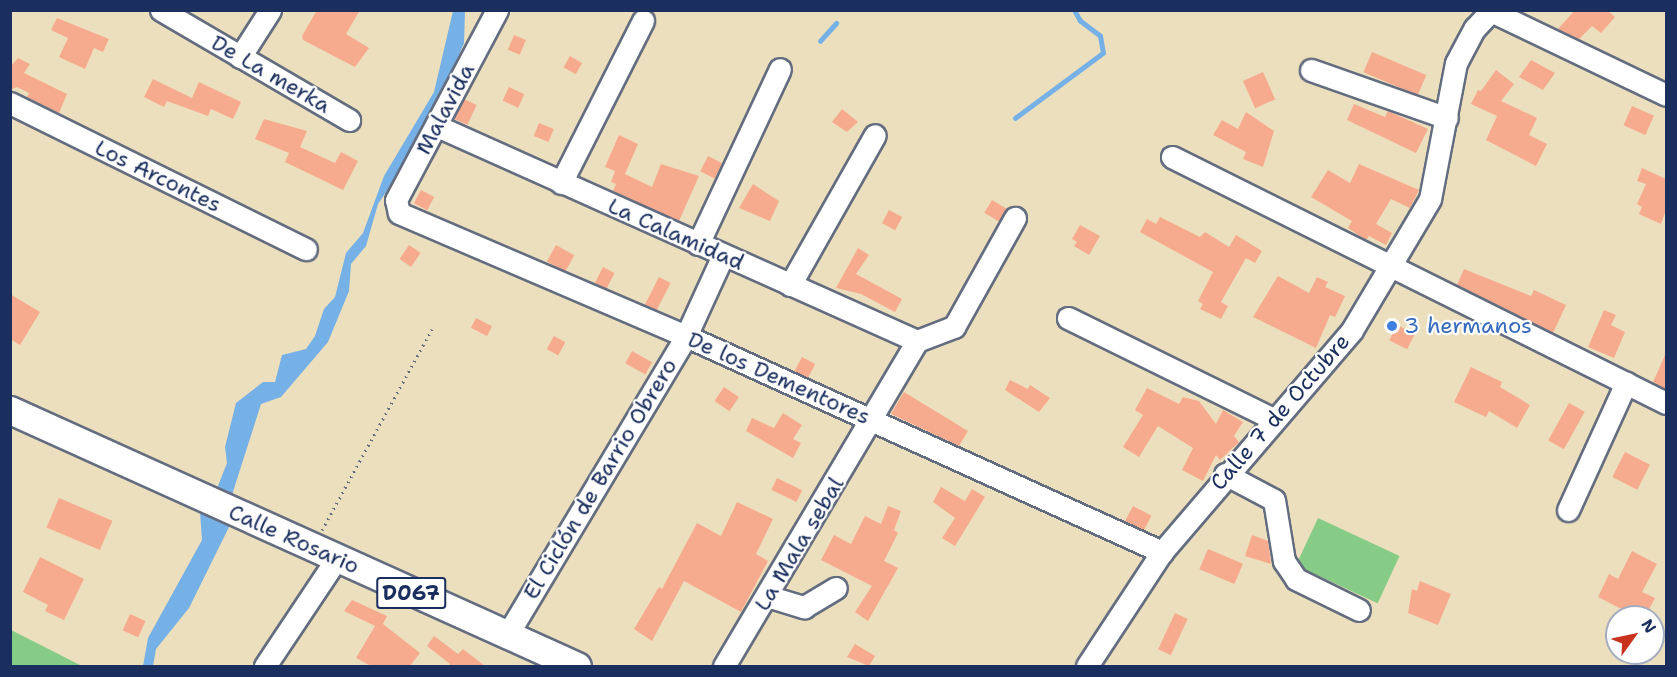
<!DOCTYPE html>
<html>
<head>
<meta charset="utf-8">
<style>
  body { margin:0 }
  #map { position:relative; width:1677px; height:677px; overflow:hidden; background:#ecdfbd; font-family:"Shantell Sans",sans-serif }
  div>[style] { position:absolute }
  .green>* { inset:0; background:#86cc86; transform-origin:0 0 }
  .water>* { inset:0; background:#75b0e6 }
  .stream>* { height:4.5px; margin:-2.25px; padding:0 2.25px; transform-origin:2.25px; border-radius:2.25px; background:#75b0e6 }
  .building>* { inset:0; background:#f7ab8e; transform-origin:0 0 }
  .path>* { height:3px; margin-top:-1.5px; transform-origin:0; background:repeating-linear-gradient(90deg,#646d7f 0 1.5px,transparent 0 6px) }
  .roads { filter:drop-shadow(2px 0 #646d7f) drop-shadow(-2px 0 #646d7f) drop-shadow(0 2px #646d7f) drop-shadow(0 -2px #646d7f) }
  .minor>* { height:21px; margin:-10.5px; padding:0 10.5px; transform-origin:10.5px; border-radius:10.5px; background:#fff }
  .major>* { height:27px; margin:-13.5px; padding:0 13.5px; transform-origin:13.5px; border-radius:13.5px; background:#fff }
  .dots>* { width:16px; height:16px; translate:-50% -50%; box-sizing:border-box; border:3px solid #fff; border-radius:50% }
  span { translate:-50% -50%; white-space:nowrap; text-align:center; line-height:1.15; -webkit-text-stroke:4.5px #fff; paint-order:stroke }
  .shield-label span { padding:2px 4px; background:#fff; border:2px solid; border-radius:4px; -webkit-text-stroke-width:0 }
  .shield-label { font-size:21px; color:#1b2f5e; font-weight:700 }
  .street-label { font-size:22px; color:#1b2f5e }
  .shop-label { font-size:22px; color:#366cbe }
  .left { translate:0 -50%; text-align:left }
  .frame { position:absolute; inset:0; border:12px solid #1b2f5e; pointer-events:none }
  .north { position:absolute; left:1605px; top:605px; width:60px; height:60px; box-sizing:border-box; background:#fff; border:2px solid #a4acbf; border-radius:50%; rotate:57deg; font-size:16px; font-weight:700; line-height:24px; text-align:center; color:#1b2f5e }
  .north::after { content:''; display:block; margin:auto; width:21px; height:27px; background:#c8321e; clip-path:polygon(50% 0,100% 100%,50% 72%,0 100%) }
</style>
</head>
<body>
<div id="map">
  <div class="green">
    <i style="left:1318px;top:518px;width:90px;height:52px;rotate:25deg"></i>
    <i style="clip-path:polygon(10px 630px,11px 630px,82px 666px,11px 666px)"></i>
  </div>
  <div class="water">
    <i style="clip-path:polygon(453px 11px,465px 11px,464px 43px,449px 79px,415px 148px,378px 204px,366px 246px,351px 264px,349px 291px,328px 342px,281px 397px,261px 404px,231px 498px,216px 491px,227px 463px,225px 447px,236px 403px,263px 382px,275px 382px,282px 355px,306px 349px,315px 336px,324px 309px,335px 297px,346px 253px,363px 233px,384px 176px,434px 92px)"></i>
    <i style="clip-path:polygon(200px 512px,230px 525px,189px 608px,156px 649px,153px 666px,143px 666px,148px 638px,202px 540px)"></i>
  </div>
  <div class="stream">
    <i style="left:820px;top:41px;width:24px;rotate:-48deg"></i>
    <i style="left:1015px;top:118px;width:109px;rotate:-36.5deg"></i>
    <i style="left:1103px;top:53px;width:17px;rotate:-100deg"></i>
    <i style="left:1100px;top:36px;width:25px;rotate:-143deg"></i>
    <i style="left:1080px;top:21px;width:13px;rotate:-119deg"></i>
  </div>
  <div class="building">
    <i style="clip-path:polygon(317px 10px,360px 10px,346px 34px,369px 48px,355px 67px,303px 40px,302px 36px)"></i>
    <i style="clip-path:polygon(1575px 10px,1607px 10px,1615px 17px,1601px 33px,1592px 26px,1579px 39px,1558px 29px)"></i>
    <i style="clip-path:polygon(57px 18px,109px 39px,103px 52px,94px 48px,85px 69px,59px 57px,68px 38px,51px 30px)"></i>
    <i style="left:514px;top:35px;width:13px;height:16px;rotate:23deg"></i>
    <i style="left:1372px;top:52px;width:59px;height:22px;rotate:23deg"></i>
    <i style="left:570px;top:56px;width:14px;height:13px;rotate:30deg"></i>
    <i style="clip-path:polygon(18px 58px,30px 64px,24px 73px,67px 94px,59px 113px,27px 97px,29px 93px,17px 87px,10px 90px,10px 67px)"></i>
    <i style="clip-path:polygon(1531px 60px,1555px 73px,1543px 90px,1519px 77px)"></i>
    <i style="clip-path:polygon(1496px 70px,1514px 84px,1501px 101px,1537px 118px,1529px 135px,1547px 144px,1536px 166px,1486px 140px,1497px 116px,1471px 104px,1478px 90px,1481px 91px)"></i>
    <i style="left:1263px;top:72px;width:30px;height:22px;rotate:66deg"></i>
    <i style="clip-path:polygon(153px 79px,192px 98px,199px 82px,241px 102px,233px 119px,211px 109px,208px 116px,167px 101px,164px 107px,144px 97px)"></i>
    <i style="left:509px;top:87px;width:17px;height:15px;rotate:25deg"></i>
    <i style="left:464px;top:99px;width:14px;height:22px;rotate:25deg"></i>
    <i style="clip-path:polygon(1354px 104px,1385px 117px,1388px 111px,1428px 129px,1416px 153px,1347px 120px)"></i>
    <i style="left:1632px;top:106px;width:24px;height:21px;rotate:24deg"></i>
    <i style="clip-path:polygon(842px 109px,858px 122px,847px 132px,832px 122px)"></i>
    <i style="clip-path:polygon(1246px 112px,1274px 131px,1263px 167px,1243px 159px,1246px 152px,1213px 135px,1222px 120px,1238px 129px)"></i>
    <i style="clip-path:polygon(264px 119px,307px 131px,300px 147px,335px 163px,341px 152px,358px 161px,343px 190px,285px 162px,289px 153px,255px 139px)"></i>
    <i style="left:539px;top:123px;width:16px;height:14px;rotate:22deg"></i>
    <i style="clip-path:polygon(619px 135px,638px 144px,625px 174px,652px 187px,661px 164px,699px 176px,679px 221px,613px 191px,616px 184px,611px 182px,615px 171px,605px 167px)"></i>
    <i style="left:708px;top:156px;width:16px;height:17px;rotate:27deg"></i>
    <i style="clip-path:polygon(1359px 164px,1419px 190px,1410px 208px,1391px 199px,1376px 224px,1392px 233px,1386px 245px,1369px 236px,1366px 240px,1348px 228px,1352px 221px,1311px 197px,1328px 170px,1350px 183px)"></i>
    <i style="clip-path:polygon(1642px 168px,1666px 179px,1666px 210px,1661px 224px,1639px 214px,1642px 207px,1637px 204px,1646px 184px,1637px 181px)"></i>
    <i style="clip-path:polygon(753px 184px,779px 201px,770px 221px,739px 208px)"></i>
    <i style="left:421px;top:190px;width:15px;height:15px;rotate:28deg"></i>
    <i style="left:992px;top:200px;width:17px;height:15px;rotate:31deg"></i>
    <i style="left:889px;top:210px;width:15px;height:15px;rotate:28deg"></i>
    <i style="clip-path:polygon(1160px 217px,1200px 237px,1205px 232px,1229px 247px,1236px 235px,1262px 251px,1255px 263px,1246px 258px,1221px 302px,1228px 306px,1221px 319px,1200px 309px,1203px 304px,1198px 301px,1213px 272px,1140px 232px,1147px 219px,1156px 224px)"></i>
    <i style="clip-path:polygon(1080px 225px,1100px 236px,1089px 255px,1074px 246px,1077px 242px,1072px 239px)"></i>
    <i style="left:409px;top:245px;width:14px;height:17px;rotate:34deg"></i>
    <i style="left:556px;top:245px;width:21px;height:19px;rotate:29deg"></i>
    <i style="clip-path:polygon(858px 248px,869px 255px,856px 274px,902px 299px,895px 312px,861px 294px,836px 288px)"></i>
    <i style="left:603px;top:267px;width:13px;height:18px;rotate:27deg"></i>
    <i style="clip-path:polygon(1464px 269px,1531px 296px,1534px 290px,1566px 305px,1553px 333px,1457px 285px)"></i>
    <i style="clip-path:polygon(1278px 276px,1309px 293px,1317px 277px,1328px 282px,1325px 287px,1345px 296px,1335px 317px,1330px 315px,1316px 348px,1253px 317px)"></i>
    <i style="left:659px;top:277px;width:13px;height:31px;rotate:27deg"></i>
    <i style="clip-path:polygon(10px 294px,40px 312px,20px 345px,10px 339px)"></i>
    <i style="clip-path:polygon(1604px 310px,1616px 315px,1611px 325px,1625px 332px,1614px 358px,1588px 347px)"></i>
    <i style="left:476px;top:318px;width:18px;height:11px;rotate:27deg"></i>
    <i style="left:1397px;top:325px;width:20px;height:17px;rotate:27deg"></i>
    <i style="left:554px;top:336px;width:13px;height:15px;rotate:29deg"></i>
    <i style="left:632px;top:351px;width:23px;height:14px;rotate:29deg"></i>
    <i style="clip-path:polygon(1666px 353px,1666px 389px,1653px 382px)"></i>
    <i style="left:802px;top:357px;width:15px;height:16px;rotate:28deg"></i>
    <i style="clip-path:polygon(1471px 367px,1502px 382px,1500px 387px,1530px 405px,1517px 428px,1489px 411px,1486px 417px,1454px 402px)"></i>
    <i style="clip-path:polygon(1010px 380px,1028px 389px,1030px 385px,1050px 398px,1039px 412px,1005px 390px)"></i>
    <i style="left:724px;top:387px;width:18px;height:17px;rotate:34deg"></i>
    <i style="clip-path:polygon(1147px 388px,1179px 404px,1183px 397px,1199px 401px,1216px 424px,1223px 410px,1243px 422px,1234px 436px,1239px 442px,1220px 460px,1216px 455px,1203px 481px,1182px 470px,1193px 448px,1158px 426px,1139px 457px,1123px 447px,1143px 415px,1135px 410px)"></i>
    <i style="clip-path:polygon(904px 392px,968px 431px,959px 446px,891px 414px)"></i>
    <i style="left:1569px;top:403px;width:18px;height:43px;rotate:29deg"></i>
    <i style="clip-path:polygon(783px 413px,802px 425px,793px 439px,801px 443px,793px 458px,746px 431px,752px 418px,774px 428px)"></i>
    <i style="left:1625px;top:452px;width:28px;height:28px;rotate:27deg"></i>
    <i style="left:777px;top:478px;width:28px;height:13px;rotate:26deg"></i>
    <i style="clip-path:polygon(941px 487px,965px 501px,972px 489px,985px 497px,955px 546px,942px 538px,955px 518px,933px 502px)"></i>
    <i style="left:59px;top:498px;width:58px;height:32px;rotate:23deg"></i>
    <i style="clip-path:polygon(737px 502px,773px 519px,756px 554px,768px 561px,741px 612px,684px 581px,652px 641px,634px 629px,659px 587px,662px 589px,697px 523px,721px 536px)"></i>
    <i style="clip-path:polygon(888px 506px,901px 511px,894px 530px,898px 533px,884px 561px,898px 568px,868px 621px,855px 612px,872px 586px,821px 560px,834px 535px,851px 544px,865px 516px,881px 524px)"></i>
    <i style="left:1133px;top:506px;width:21px;height:17px;rotate:28deg"></i>
    <i style="clip-path:polygon(1252px 535px,1268px 541px,1271px 564px,1245px 556px)"></i>
    <i style="left:1208px;top:549px;width:38px;height:22px;rotate:23deg"></i>
    <i style="clip-path:polygon(1632px 551px,1657px 564px,1642px 592px,1655px 598px,1645px 617px,1637px 617px,1598px 597px,1609px 574px,1618px 579px)"></i>
    <i style="clip-path:polygon(40px 557px,84px 579px,64px 620px,45px 611px,48px 605px,23px 592px)"></i>
    <i style="clip-path:polygon(1420px 581px,1451px 594px,1438px 625px,1408px 613px,1412px 589px,1417px 591px)"></i>
    <i style="clip-path:polygon(352px 600px,387px 616px,383px 624px,420px 653px,410px 666px,371px 666px,356px 658px,375px 626px,344px 611px)"></i>
    <i style="left:1175px;top:613px;width:14px;height:40px;rotate:25deg"></i>
    <i style="left:130px;top:614px;width:17px;height:18px;rotate:24deg"></i>
    <i style="clip-path:polygon(434px 636px,458px 654px,463px 649px,485px 666px,448px 666px,450px 664px,427px 646px)"></i>
    <i style="clip-path:polygon(855px 644px,875px 656px,869px 666px,847px 657px)"></i>
  </div>
  <div class="path">
    <i style="left:322px;top:530px;width:229px;rotate:-61.3deg"></i>
  </div>
  <div class="roads">
    <div class="minor">
      <i style="left:161px;top:10px;width:218px;rotate:30.3deg"></i>
      <i style="left:497px;top:10px;width:215px;rotate:118deg"></i>
      <i style="left:396px;top:200px;width:13px;rotate:77deg"></i>
      <i style="left:399px;top:213px;width:312px;rotate:23.2deg"></i>
      <i style="left:686px;top:336px;width:523px;rotate:24.41deg"></i>
      <i style="left:1491px;top:11px;width:194px;rotate:25.6deg"></i>
      <i style="left:240px;top:57px;width:56px;rotate:-57.4deg"></i>
      <i style="left:1311px;top:70px;width:144px;rotate:19.4deg"></i>
      <i style="left:10px;top:103px;width:330px;rotate:26.3deg"></i>
      <i style="left:437px;top:126px;width:526px;rotate:24.13deg"></i>
      <i style="left:1172px;top:157px;width:552px;rotate:26.47deg"></i>
      <i style="left:561px;top:183px;width:182px;rotate:-63.2deg"></i>
      <i style="left:698px;top:244px;width:193px;rotate:-64.9deg"></i>
      <i style="left:790px;top:285px;width:172px;rotate:-60.5deg"></i>
      <i style="left:1068px;top:318px;width:229px;rotate:26.2deg"></i>
      <i style="left:1225px;top:474px;width:55px;rotate:28deg"></i>
      <i style="left:1274px;top:500px;width:62px;rotate:80.7deg"></i>
      <i style="left:1284px;top:561px;width:22px;rotate:56deg"></i>
      <i style="left:1296px;top:579px;width:70px;rotate:26.2deg"></i>
      <i style="left:1568px;top:510px;width:140px;rotate:-65.5deg"></i>
      <i style="left:767px;top:596px;width:39px;rotate:17deg"></i>
      <i style="left:804px;top:607px;width:37px;rotate:-31deg"></i>
      <i style="left:506px;top:637px;width:351px;rotate:-59.1deg"></i>
      <i style="left:686px;top:336px;width:89px;rotate:-65.4deg"></i>
      <i style="left:265px;top:666px;width:130px;rotate:-56.3deg"></i>
      <i style="left:724px;top:666px;width:378px;rotate:-59.3deg"></i>
      <i style="left:917px;top:341px;width:40px;rotate:-21deg"></i>
      <i style="left:954px;top:327px;width:125px;rotate:-60.8deg"></i>
      <i style="left:1087px;top:666px;width:136px;rotate:-56.7deg"></i>
      <i style="left:1162px;top:552px;width:292px;rotate:-49.4deg"></i>
      <i style="left:1352px;top:330px;width:152px;rotate:-59.2deg"></i>
      <i style="left:1430px;top:199px;width:138px;rotate:-79.2deg"></i>
      <i style="left:1456px;top:63px;width:40px;rotate:-62deg"></i>
      <i style="left:1475px;top:28px;width:25px;rotate:-47deg"></i>
    </div>
    <div class="major">
      <i style="left:10px;top:410px;width:622px;rotate:24.3deg"></i>
    </div>
  </div>
  <div class="dots">
    <i style="left:1392px;top:326px;background:#3f7fe0"></i>
  </div>
  <div class="shield-label">
    <span style="left:411px;top:593px">D067</span>
  </div>
  <div class="street-label">
    <span style="left:271px;top:74px;rotate:30deg">De La merka</span>
    <span style="left:445px;top:109px;rotate:-62deg">Malavida</span>
    <span style="left:158px;top:176px;rotate:26deg">Los Arcontes</span>
    <span style="left:676px;top:234px;rotate:24deg">La Calamidad</span>
    <span style="left:779px;top:378px;rotate:24deg">De los Dementores</span>
    <span style="left:1280px;top:412px;rotate:-49deg">Calle 7 de Octubre</span>
    <span style="left:600px;top:479px;rotate:-59deg">El Ciclón de Barrio Obrero</span>
    <span style="left:294px;top:539px;rotate:24deg">Calle Rosario</span>
    <span style="left:799px;top:544px;rotate:-59deg">La Mala sebal</span>
  </div>
  <div class="shop-label">
    <span class="left" style="left:1404px;top:326px">3 hermanos</span>
  </div>
  <div class="frame"></div>
  <div class="north">N</div>
</div>
</body>
</html>
